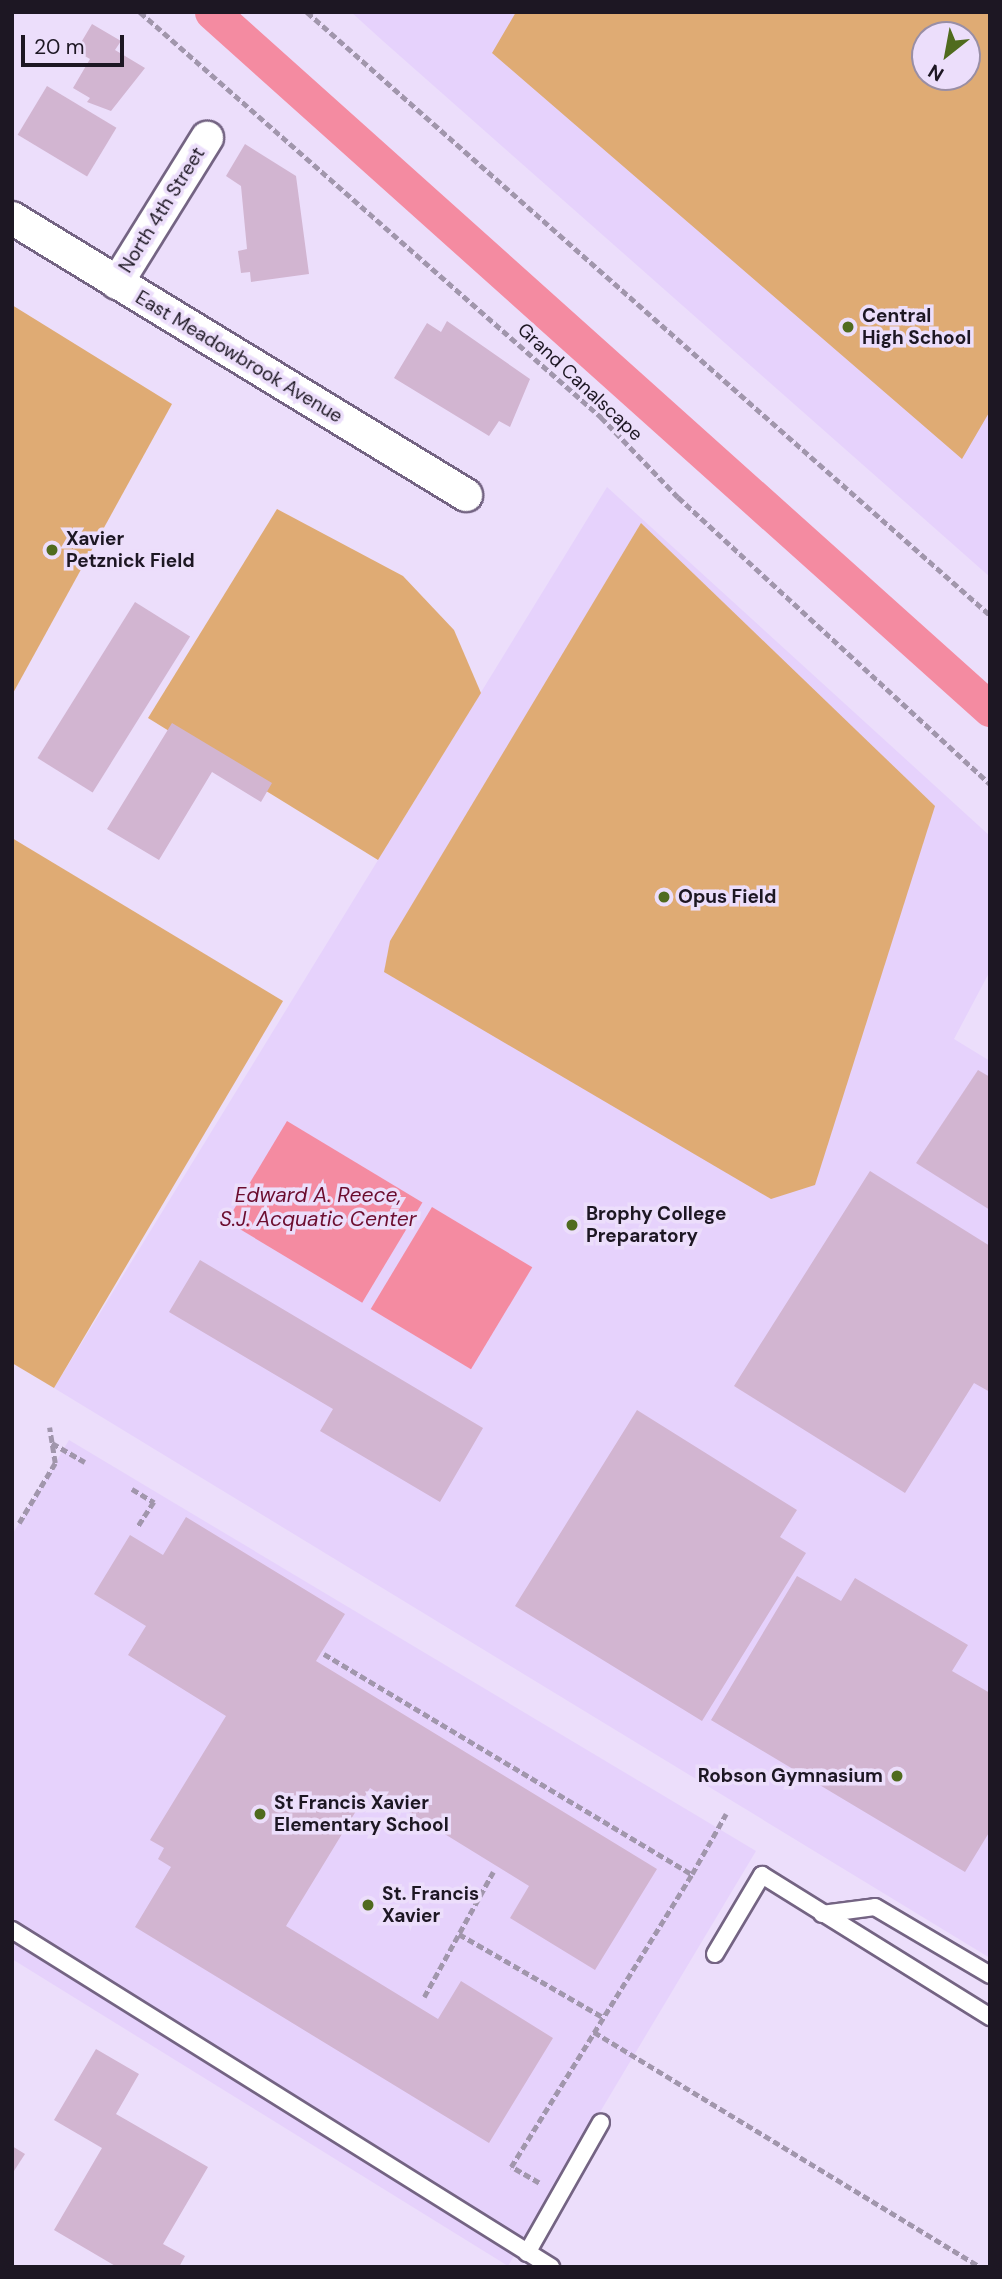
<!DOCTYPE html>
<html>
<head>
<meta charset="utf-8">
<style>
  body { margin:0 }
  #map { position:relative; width:1002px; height:2279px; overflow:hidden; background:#ecdefb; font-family:"DM Sans",sans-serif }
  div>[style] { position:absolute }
  .built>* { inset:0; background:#e6d2fc }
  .green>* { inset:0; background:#dfab74 }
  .water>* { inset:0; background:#f48ba1; transform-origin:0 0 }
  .canal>* { height:35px; margin:-17.5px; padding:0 17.5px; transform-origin:17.5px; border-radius:17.5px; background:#f48ba1 }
  .building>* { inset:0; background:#d2b5d1; transform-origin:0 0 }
  .path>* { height:4.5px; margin-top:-2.25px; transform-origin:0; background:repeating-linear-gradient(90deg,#a196ac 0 7px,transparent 0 10.5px) }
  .roads { filter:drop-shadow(2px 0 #746483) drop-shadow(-2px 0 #746483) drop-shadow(0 2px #746483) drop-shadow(0 -2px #746483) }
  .service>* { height:16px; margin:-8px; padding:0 8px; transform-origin:8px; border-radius:8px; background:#fff }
  .minor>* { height:32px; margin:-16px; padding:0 16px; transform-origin:16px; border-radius:16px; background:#fff }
  .dots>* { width:19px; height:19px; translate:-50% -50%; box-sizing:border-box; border:4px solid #ecdefb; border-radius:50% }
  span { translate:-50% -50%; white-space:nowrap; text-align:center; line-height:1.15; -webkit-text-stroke:7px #ecdefb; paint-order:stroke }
  .street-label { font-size:19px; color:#1d1723 }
  .poi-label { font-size:19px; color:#1d1723; font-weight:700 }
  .left { translate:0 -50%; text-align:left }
  .right { translate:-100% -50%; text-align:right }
  .water-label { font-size:21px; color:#6c0d2f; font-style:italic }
  .frame { position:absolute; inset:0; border:14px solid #1d1723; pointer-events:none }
  .north { position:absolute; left:911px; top:21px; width:70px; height:70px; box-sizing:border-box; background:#ecdefb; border:2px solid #998ea5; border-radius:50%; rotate:211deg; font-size:19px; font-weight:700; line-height:28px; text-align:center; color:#1d1723 }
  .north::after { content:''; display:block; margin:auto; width:24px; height:32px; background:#506b1e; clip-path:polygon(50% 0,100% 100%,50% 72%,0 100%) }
  .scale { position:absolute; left:21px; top:35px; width:103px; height:32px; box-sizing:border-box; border:4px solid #1d1723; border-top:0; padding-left:9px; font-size:21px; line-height:24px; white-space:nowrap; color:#1d1723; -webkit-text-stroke:5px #ecdefb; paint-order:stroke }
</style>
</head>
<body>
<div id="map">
  <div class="built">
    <i style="clip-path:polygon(evenodd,351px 12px,990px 12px,990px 577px,383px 41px,351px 12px,925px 35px,967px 35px,967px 77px,925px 77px,925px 35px)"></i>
    <i style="clip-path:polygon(607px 487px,990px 836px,990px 971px,954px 1039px,990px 1061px,990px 1958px,54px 1388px)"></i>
    <i style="clip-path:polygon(69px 1440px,756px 1851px,508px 2266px,12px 1959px,12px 1535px)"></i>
  </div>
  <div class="green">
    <i style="clip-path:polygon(evenodd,516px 12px,990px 12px,990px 411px,962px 459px,492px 53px,516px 12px,925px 35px,967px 35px,967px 77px,925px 77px,925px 35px)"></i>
    <i style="clip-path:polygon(12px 305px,172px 404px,12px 695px)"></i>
    <i style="clip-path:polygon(277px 509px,403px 576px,454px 630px,481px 693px,378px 860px,148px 718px)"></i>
    <i style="clip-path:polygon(641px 523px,935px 806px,815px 1185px,771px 1199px,384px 972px,390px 941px)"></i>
    <i style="clip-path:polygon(12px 838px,283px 1001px,54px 1388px,12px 1363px)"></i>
  </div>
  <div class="water">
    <i style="left:287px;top:1121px;width:158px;height:117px;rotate:31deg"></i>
    <i style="left:432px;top:1207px;width:117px;height:119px;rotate:31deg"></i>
  </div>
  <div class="canal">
    <i style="left:212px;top:12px;width:1045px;rotate:41.86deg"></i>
  </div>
  <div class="building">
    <i style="clip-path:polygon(92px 24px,121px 41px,115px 50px,145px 68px,111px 111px,87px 102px,90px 98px,73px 88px,90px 59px,76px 51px)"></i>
    <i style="left:47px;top:86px;width:81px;height:57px;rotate:31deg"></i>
    <i style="clip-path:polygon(245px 144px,296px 176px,309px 274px,251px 282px,250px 272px,241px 273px,238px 251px,247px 249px,241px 186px,226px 176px)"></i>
    <i style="clip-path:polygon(447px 321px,530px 379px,510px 427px,499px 421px,489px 436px,394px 378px,427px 323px,441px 332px)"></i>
    <i style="left:135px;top:602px;width:65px;height:184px;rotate:32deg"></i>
    <i style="clip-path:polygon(172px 723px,272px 783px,261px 802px,212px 772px,159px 860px,107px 829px)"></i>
    <i style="clip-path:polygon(978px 1070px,990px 1077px,990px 1210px,916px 1163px)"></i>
    <i style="clip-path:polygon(870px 1171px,990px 1246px,990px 1392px,974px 1383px,905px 1493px,734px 1386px)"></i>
    <i style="clip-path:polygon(200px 1260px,483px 1428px,440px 1502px,320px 1431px,333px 1409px,169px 1312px)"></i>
    <i style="clip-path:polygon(637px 1410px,797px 1510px,780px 1537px,806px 1553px,702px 1721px,515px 1606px)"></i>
    <i style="clip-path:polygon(186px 1517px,345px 1614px,316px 1661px,657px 1869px,595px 1970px,510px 1918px,529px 1886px,370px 1788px,286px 1926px,438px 2019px,461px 1981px,553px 2038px,489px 2143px,135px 1927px,171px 1867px,158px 1859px,164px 1848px,150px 1840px,226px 1716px,128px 1655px,146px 1626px,94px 1594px,130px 1535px,163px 1555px)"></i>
    <i style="clip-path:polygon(797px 1576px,841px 1601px,855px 1578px,968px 1645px,952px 1671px,990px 1693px,990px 1831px,965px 1872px,711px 1720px)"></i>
    <i style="clip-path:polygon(96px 2049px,139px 2074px,116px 2114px,208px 2167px,163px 2244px,185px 2256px,179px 2267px,117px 2267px,54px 2230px,102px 2148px,54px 2120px)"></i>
    <i style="clip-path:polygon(12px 2146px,25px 2154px,12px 2174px)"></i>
  </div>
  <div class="path">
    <i style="left:140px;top:12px;width:614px;rotate:41.3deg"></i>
    <i style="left:601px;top:417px;width:111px;rotate:46.1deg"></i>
    <i style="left:678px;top:497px;width:424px;rotate:42.6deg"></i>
    <i style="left:307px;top:12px;width:911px;rotate:41.44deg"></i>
    <i style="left:52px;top:1443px;width:38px;rotate:30deg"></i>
    <i style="left:132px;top:1489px;width:26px;rotate:31deg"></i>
    <i style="left:154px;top:1502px;width:30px;rotate:123deg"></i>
    <i style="left:19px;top:1523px;width:70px;rotate:-59deg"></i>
    <i style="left:55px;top:1463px;width:36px;rotate:-99deg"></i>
    <i style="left:324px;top:1654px;width:429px;rotate:30.9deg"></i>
    <i style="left:692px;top:1874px;width:69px;rotate:-60.5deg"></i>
    <i style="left:459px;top:1934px;width:166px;rotate:30deg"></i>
    <i style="left:424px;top:1997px;width:143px;rotate:-61.1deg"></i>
    <i style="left:594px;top:2032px;width:453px;rotate:31.3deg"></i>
    <i style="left:539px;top:2183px;width:32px;rotate:-150deg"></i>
    <i style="left:511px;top:2167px;width:344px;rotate:-58.3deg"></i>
  </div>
  <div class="roads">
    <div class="service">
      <i style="left:822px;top:1914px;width:53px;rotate:-7.5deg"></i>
      <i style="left:875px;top:1907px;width:134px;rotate:30.6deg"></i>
      <i style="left:12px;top:1930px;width:636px;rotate:32.01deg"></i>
      <i style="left:715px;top:1954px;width:92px;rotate:-59.3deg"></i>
      <i style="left:762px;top:1875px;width:269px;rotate:31.9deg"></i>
      <i style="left:527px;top:2253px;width:150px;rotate:-60.5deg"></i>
    </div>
    <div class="minor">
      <i style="left:12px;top:218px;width:532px;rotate:31.39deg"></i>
      <i style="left:117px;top:283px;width:171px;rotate:-58.2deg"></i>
    </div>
  </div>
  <div class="dots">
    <i style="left:848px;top:327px;background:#506b1e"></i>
    <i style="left:52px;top:550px;background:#506b1e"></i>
    <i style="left:664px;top:897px;background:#506b1e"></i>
    <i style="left:572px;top:1225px;background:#506b1e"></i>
    <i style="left:897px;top:1776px;background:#506b1e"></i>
    <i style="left:260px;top:1814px;background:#506b1e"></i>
    <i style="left:368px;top:1905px;background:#506b1e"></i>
  </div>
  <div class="street-label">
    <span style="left:162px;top:210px;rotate:-58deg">North 4th Street</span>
    <span style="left:239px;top:357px;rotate:31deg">East Meadowbrook Avenue</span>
    <span style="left:580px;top:382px;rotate:43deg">Grand Canalscape</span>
  </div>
  <div class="poi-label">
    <span class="left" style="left:862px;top:327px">Central<br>High School</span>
    <span class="left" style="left:66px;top:550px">Xavier<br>Petznick Field</span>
    <span class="left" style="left:678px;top:897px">Opus Field</span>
    <span class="left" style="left:586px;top:1225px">Brophy College<br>Preparatory</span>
    <span class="right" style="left:883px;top:1776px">Robson Gymnasium</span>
    <span class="left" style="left:274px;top:1814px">St Francis Xavier<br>Elementary School</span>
    <span class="left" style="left:382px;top:1905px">St. Francis<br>Xavier</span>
  </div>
  <div class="water-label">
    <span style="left:318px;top:1207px">Edward A. Reece,<br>S.J. Acquatic Center</span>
  </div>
  <div class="frame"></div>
  <div class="north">N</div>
  <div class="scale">20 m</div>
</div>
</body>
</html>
